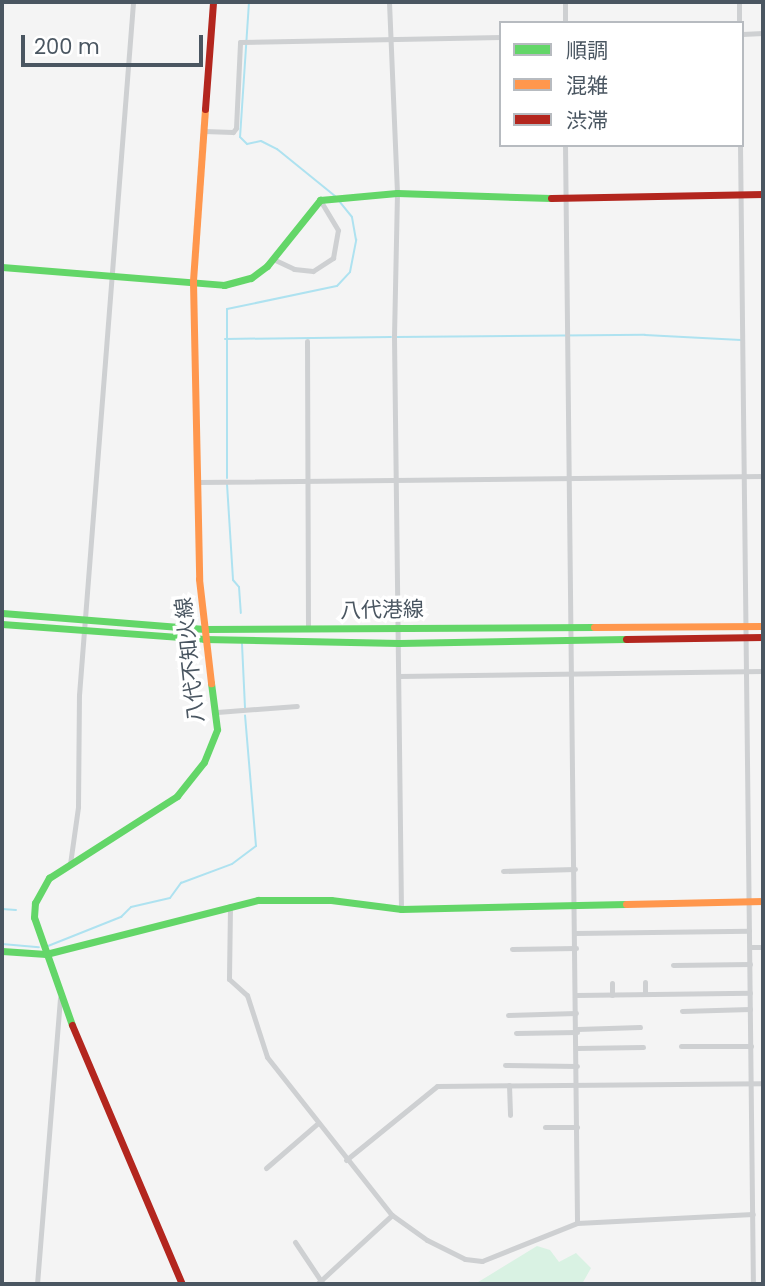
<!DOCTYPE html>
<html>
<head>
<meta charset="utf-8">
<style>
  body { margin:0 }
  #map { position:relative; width:765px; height:1286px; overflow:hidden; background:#f4f4f4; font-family:Poppins,"Noto Sans JP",sans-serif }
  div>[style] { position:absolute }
  .green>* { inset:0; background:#d9f2e3 }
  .stream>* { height:2px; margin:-1px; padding:0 1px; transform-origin:1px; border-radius:1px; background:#aee2f0 }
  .street>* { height:5px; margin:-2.5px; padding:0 2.5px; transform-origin:2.5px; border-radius:2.5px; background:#ced0d2 }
  .fast>* { height:7px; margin:-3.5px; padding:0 3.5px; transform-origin:3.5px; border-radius:3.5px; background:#63d668 }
  .slow>* { height:7px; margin:-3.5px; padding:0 3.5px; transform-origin:3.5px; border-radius:3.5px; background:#ff974d }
  .jam>* { height:7px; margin:-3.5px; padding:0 3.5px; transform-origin:3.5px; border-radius:3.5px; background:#b3261e }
  span { translate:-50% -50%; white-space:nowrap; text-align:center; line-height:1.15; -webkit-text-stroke:7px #fff; paint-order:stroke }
  .street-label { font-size:21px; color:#4a5661 }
  .frame { position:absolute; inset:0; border:4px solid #4a5661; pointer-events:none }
  .legend { position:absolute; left:499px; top:21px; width:245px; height:126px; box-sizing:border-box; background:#fff; border:2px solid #b7bbc0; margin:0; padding:9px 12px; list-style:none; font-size:21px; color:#4a5661 }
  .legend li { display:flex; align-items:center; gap:14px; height:35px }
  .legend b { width:35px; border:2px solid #b7bbc0 }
  .scale { position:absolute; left:21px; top:35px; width:182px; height:32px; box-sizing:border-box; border:4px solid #4a5661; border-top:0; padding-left:9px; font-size:21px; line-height:24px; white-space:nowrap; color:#4a5661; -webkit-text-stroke:5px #fff; paint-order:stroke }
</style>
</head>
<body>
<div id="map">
  <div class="green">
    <i style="clip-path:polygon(537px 1246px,550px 1250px,559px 1262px,576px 1253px,591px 1268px,582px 1284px,475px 1284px)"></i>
  </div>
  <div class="stream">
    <i style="left:249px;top:2px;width:135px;rotate:93.8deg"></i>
    <i style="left:240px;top:137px;width:10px;rotate:45deg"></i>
    <i style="left:247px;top:144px;width:14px;rotate:-12deg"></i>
    <i style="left:261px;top:141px;width:18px;rotate:27deg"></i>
    <i style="left:277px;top:149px;width:75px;rotate:39deg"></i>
    <i style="left:396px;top:337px;width:249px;rotate:-0.5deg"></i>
    <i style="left:645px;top:335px;width:96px;rotate:3deg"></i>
    <i style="left:225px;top:339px;width:166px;rotate:-0.7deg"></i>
    <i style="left:227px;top:478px;width:169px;rotate:-90deg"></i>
    <i style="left:227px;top:309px;width:112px;rotate:-11.8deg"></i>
    <i style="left:337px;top:286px;width:19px;rotate:-47deg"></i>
    <i style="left:350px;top:272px;width:33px;rotate:-79deg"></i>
    <i style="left:356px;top:240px;width:23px;rotate:-100deg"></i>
    <i style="left:352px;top:217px;width:22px;rotate:-129deg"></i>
    <i style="left:227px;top:484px;width:96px;rotate:86.4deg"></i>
    <i style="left:233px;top:580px;width:9px;rotate:49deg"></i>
    <i style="left:239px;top:587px;width:26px;rotate:86deg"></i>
    <i style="left:242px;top:644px;width:64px;rotate:87.3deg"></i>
    <i style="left:2px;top:909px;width:14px;rotate:4deg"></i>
    <i style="left:2px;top:944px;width:37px;rotate:5deg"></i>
    <i style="left:48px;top:946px;width:79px;rotate:-21.7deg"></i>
    <i style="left:121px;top:917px;width:14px;rotate:-45deg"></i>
    <i style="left:131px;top:907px;width:40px;rotate:-13deg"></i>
    <i style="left:170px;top:898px;width:19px;rotate:-54deg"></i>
    <i style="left:181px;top:883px;width:54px;rotate:-20.4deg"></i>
    <i style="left:232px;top:864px;width:30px;rotate:-37deg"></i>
    <i style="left:256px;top:846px;width:131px;rotate:-94.8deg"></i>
  </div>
  <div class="street">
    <i style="left:389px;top:2px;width:191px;rotate:87.6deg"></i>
    <i style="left:397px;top:193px;width:144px;rotate:91.2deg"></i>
    <i style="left:394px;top:337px;width:572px;rotate:89.3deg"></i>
    <i style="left:739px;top:2px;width:21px;rotate:90deg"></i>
    <i style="left:565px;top:23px;width:21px;rotate:-90deg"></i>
    <i style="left:742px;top:34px;width:21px;rotate:-3deg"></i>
    <i style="left:204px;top:131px;width:29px;rotate:2deg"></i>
    <i style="left:233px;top:132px;width:5px;rotate:-53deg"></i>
    <i style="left:236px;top:128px;width:86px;rotate:-87.3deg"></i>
    <i style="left:240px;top:42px;width:261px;rotate:-1.1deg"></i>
    <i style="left:565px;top:145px;width:1078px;rotate:89.36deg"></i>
    <i style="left:740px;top:145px;width:1139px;rotate:89.35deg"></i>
    <i style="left:273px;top:259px;width:23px;rotate:25deg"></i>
    <i style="left:294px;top:269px;width:19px;rotate:6deg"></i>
    <i style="left:313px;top:271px;width:24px;rotate:-33deg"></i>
    <i style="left:333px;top:258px;width:28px;rotate:-80deg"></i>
    <i style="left:338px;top:230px;width:35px;rotate:-121deg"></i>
    <i style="left:307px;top:341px;width:288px;rotate:89.8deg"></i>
    <i style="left:197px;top:482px;width:566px;rotate:-0.61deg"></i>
    <i style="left:399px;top:676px;width:364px;rotate:-0.8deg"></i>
    <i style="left:217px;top:712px;width:80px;rotate:-4.3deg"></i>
    <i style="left:70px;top:864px;width:58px;rotate:-82deg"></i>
    <i style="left:78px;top:807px;width:112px;rotate:-89.5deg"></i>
    <i style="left:79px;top:695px;width:695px;rotate:-85.54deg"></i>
    <i style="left:503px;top:871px;width:72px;rotate:-1.6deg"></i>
    <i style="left:230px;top:906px;width:73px;rotate:90.8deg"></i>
    <i style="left:229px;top:979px;width:24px;rotate:42deg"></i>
    <i style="left:247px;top:995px;width:65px;rotate:72.1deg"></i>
    <i style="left:267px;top:1057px;width:201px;rotate:51.7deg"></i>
    <i style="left:392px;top:1215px;width:43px;rotate:35.5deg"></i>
    <i style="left:427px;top:1240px;width:42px;rotate:26.6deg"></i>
    <i style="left:465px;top:1259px;width:17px;rotate:7deg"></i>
    <i style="left:482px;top:1261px;width:102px;rotate:-21.8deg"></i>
    <i style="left:577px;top:1223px;width:176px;rotate:-2.9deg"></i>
    <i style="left:575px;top:933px;width:174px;rotate:-0.7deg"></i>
    <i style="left:750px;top:947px;width:13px"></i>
    <i style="left:512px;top:949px;width:64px;rotate:-0.9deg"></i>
    <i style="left:673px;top:965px;width:77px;rotate:-0.7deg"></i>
    <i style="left:645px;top:982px;width:12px;rotate:90deg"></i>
    <i style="left:576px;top:995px;width:174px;rotate:-0.7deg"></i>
    <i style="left:612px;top:995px;width:12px;rotate:-90deg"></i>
    <i style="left:682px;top:1011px;width:68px;rotate:-1.7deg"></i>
    <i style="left:508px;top:1015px;width:68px;rotate:-1.7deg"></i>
    <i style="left:577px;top:1029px;width:63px;rotate:-1.8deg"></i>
    <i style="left:516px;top:1033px;width:61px;rotate:-0.9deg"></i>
    <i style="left:681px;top:1046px;width:70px"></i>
    <i style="left:577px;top:1048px;width:66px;rotate:-0.9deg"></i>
    <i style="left:505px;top:1065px;width:72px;rotate:0.8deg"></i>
    <i style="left:509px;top:1085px;width:30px;rotate:88deg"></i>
    <i style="left:545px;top:1127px;width:32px"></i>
    <i style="left:346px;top:1160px;width:117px;rotate:-39.1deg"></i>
    <i style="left:437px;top:1086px;width:326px;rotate:-0.5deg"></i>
    <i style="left:266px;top:1168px;width:69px;rotate:-40.9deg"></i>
    <i style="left:295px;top:1242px;width:50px;rotate:56.3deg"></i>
    <i style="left:37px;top:1284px;width:287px;rotate:-85.4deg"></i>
    <i style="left:317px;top:1284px;width:102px;rotate:-42.6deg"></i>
  </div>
  <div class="fast">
    <i style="left:2px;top:267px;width:223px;rotate:4.6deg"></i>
    <i style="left:224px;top:285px;width:28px;rotate:-15deg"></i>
    <i style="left:251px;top:278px;width:20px;rotate:-37deg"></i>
    <i style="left:267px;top:266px;width:85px;rotate:-51.2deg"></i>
    <i style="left:320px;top:200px;width:77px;rotate:-5.2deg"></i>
    <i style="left:397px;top:193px;width:154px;rotate:1.9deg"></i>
    <i style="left:2px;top:613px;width:203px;rotate:4.5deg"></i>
    <i style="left:204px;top:629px;width:390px;rotate:-0.3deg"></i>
    <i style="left:2px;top:624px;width:203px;rotate:4.2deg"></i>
    <i style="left:204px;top:639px;width:195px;rotate:1.2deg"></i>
    <i style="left:399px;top:643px;width:227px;rotate:-1deg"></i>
    <i style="left:2px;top:951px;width:44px;rotate:3.9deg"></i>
    <i style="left:46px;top:954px;width:219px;rotate:-14.3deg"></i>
    <i style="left:258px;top:900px;width:73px"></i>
    <i style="left:331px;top:900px;width:71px;rotate:7.3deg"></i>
    <i style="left:401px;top:909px;width:225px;rotate:-1.3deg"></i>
    <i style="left:72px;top:1025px;width:114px;rotate:-109.4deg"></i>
    <i style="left:34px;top:917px;width:14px;rotate:-86deg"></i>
    <i style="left:35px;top:903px;width:29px;rotate:-61deg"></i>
    <i style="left:49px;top:878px;width:152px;rotate:-32.6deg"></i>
    <i style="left:177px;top:796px;width:43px;rotate:-51.5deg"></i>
    <i style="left:204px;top:762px;width:35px;rotate:-68deg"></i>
    <i style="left:217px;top:729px;width:46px;rotate:-97.4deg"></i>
  </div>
  <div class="slow">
    <i style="left:205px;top:109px;width:173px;rotate:94deg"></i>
    <i style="left:193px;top:282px;width:297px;rotate:88.8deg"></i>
    <i style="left:199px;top:579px;width:105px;rotate:83.4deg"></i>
    <i style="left:594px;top:627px;width:169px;rotate:-0.3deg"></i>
    <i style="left:626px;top:904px;width:137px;rotate:-1.3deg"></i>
  </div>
  <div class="jam">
    <i style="left:205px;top:109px;width:107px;rotate:-85.7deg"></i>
    <i style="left:551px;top:198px;width:212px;rotate:-1.1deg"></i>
    <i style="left:626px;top:639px;width:137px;rotate:-0.8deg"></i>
    <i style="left:72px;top:1025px;width:281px;rotate:67deg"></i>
  </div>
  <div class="street-label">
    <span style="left:382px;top:610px;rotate:-1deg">八代港線</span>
    <span style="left:190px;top:660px;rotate:-96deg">八代不知火線</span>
  </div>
  <div class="frame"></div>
  <ul class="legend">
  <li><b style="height:9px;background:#63d668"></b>順調</li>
  <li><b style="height:9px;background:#ff974d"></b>混雑</li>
  <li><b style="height:9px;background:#b3261e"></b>渋滞</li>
  </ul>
  <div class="scale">200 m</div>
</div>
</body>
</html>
